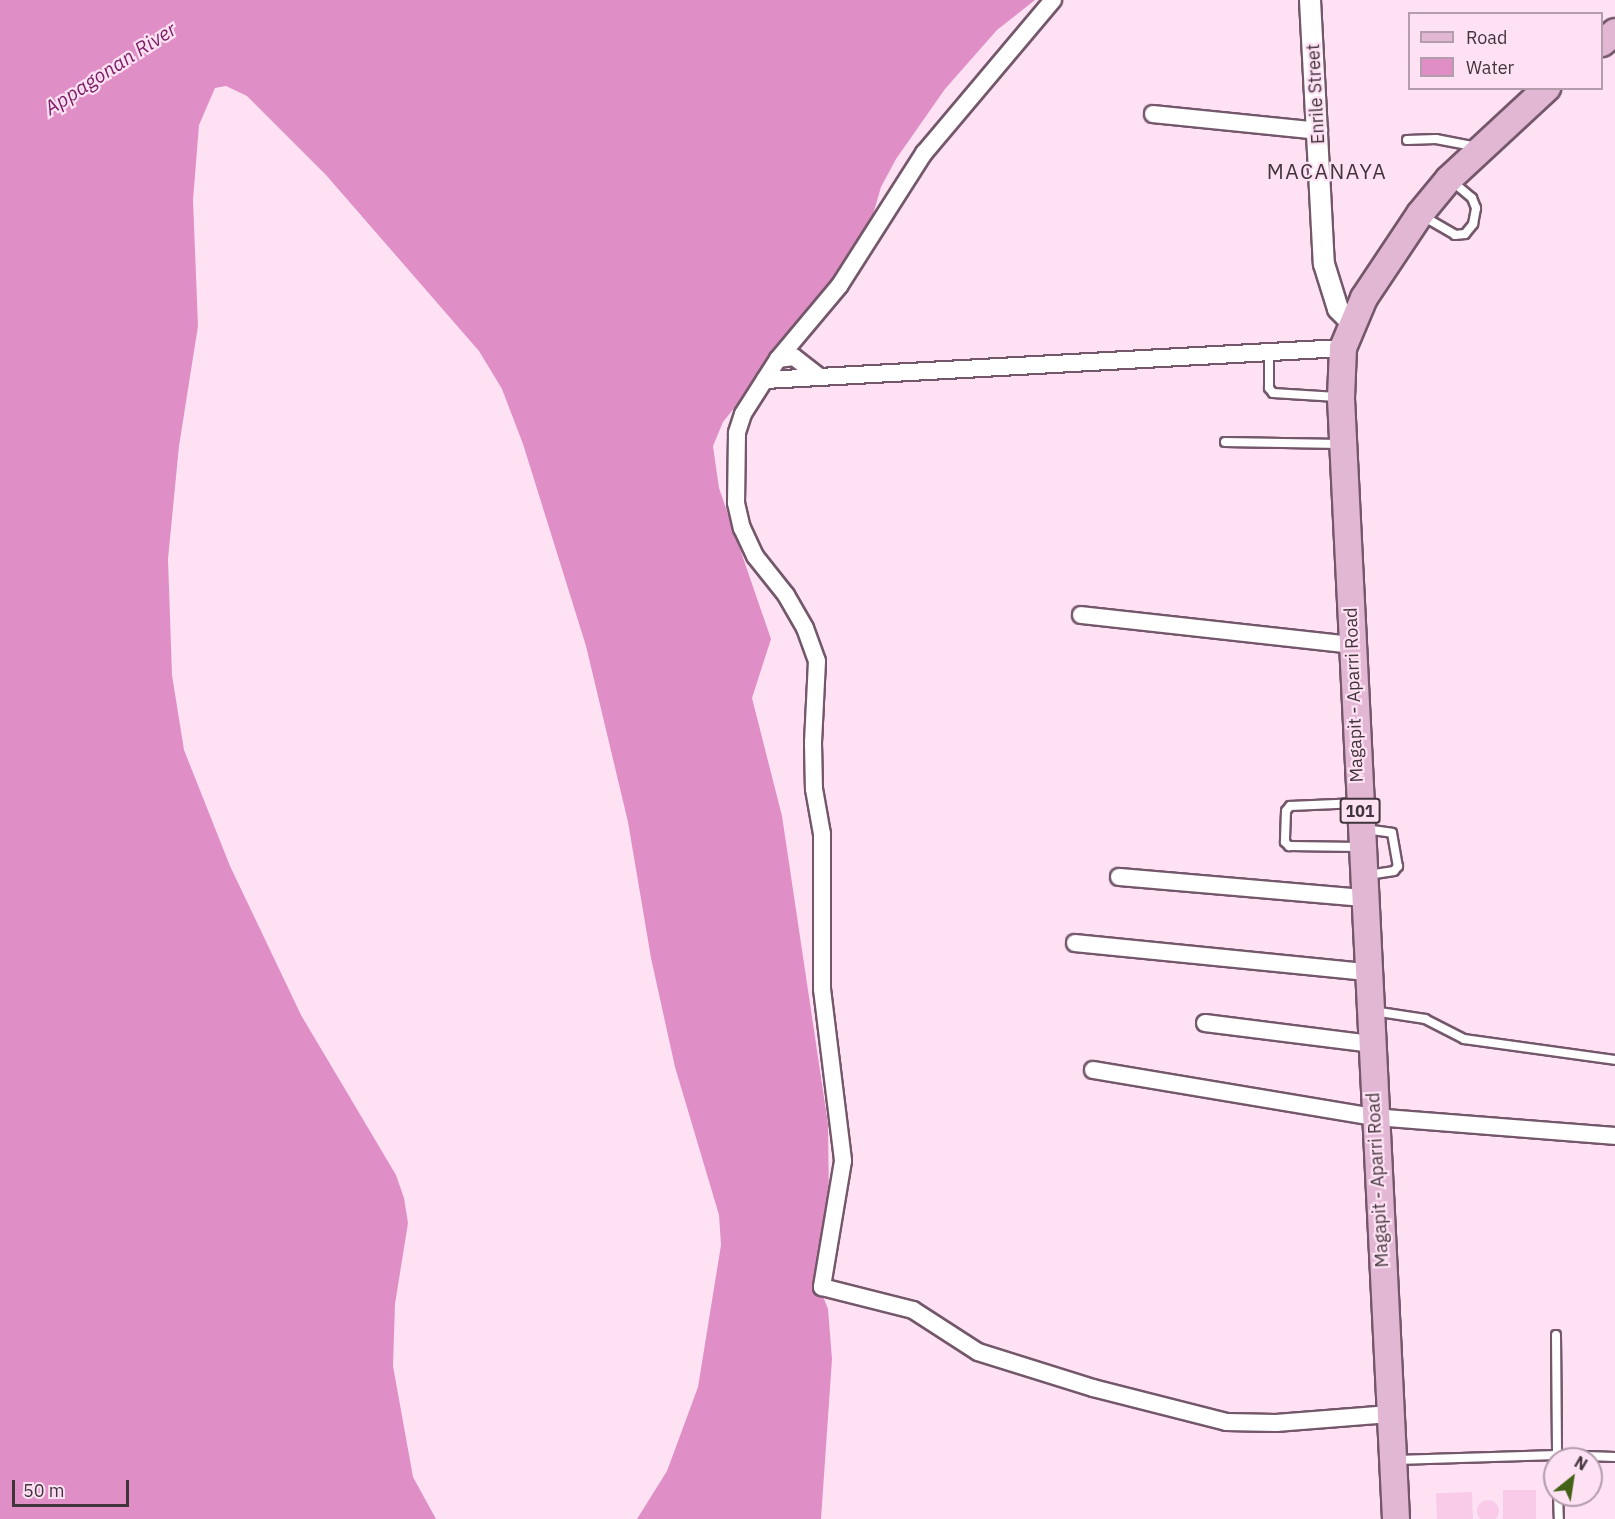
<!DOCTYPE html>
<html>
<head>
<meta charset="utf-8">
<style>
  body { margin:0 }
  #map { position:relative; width:1615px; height:1519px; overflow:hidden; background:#fee2f4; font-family:"IBM Plex Sans",sans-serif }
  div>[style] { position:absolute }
  .green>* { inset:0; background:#facae9; transform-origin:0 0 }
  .round { border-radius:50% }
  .water>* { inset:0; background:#e08fc6 }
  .roads { filter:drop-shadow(2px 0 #74576a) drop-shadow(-2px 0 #74576a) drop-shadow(0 2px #74576a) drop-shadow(0 -2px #74576a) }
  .service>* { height:8px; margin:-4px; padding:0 4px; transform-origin:4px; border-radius:4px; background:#fff }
  .minor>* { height:16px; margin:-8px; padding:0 8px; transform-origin:8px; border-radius:8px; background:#fff }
  .tertiary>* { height:20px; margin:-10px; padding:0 10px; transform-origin:10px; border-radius:10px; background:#fff }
  .primary>* { height:26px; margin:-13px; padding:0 13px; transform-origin:13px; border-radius:13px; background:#e2b7d4 }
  span { translate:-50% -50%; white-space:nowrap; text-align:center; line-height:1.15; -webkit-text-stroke:4.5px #fee2f4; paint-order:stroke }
  .shield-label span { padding:2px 4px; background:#fee2f4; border:2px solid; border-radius:4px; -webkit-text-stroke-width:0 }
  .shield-label { font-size:16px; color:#42343d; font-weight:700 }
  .street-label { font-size:18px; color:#42343d }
  .water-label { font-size:20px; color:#7c1e66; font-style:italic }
  .quarter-label { font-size:21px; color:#42343d; letter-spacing:1.5px }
  .legend { position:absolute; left:1408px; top:12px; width:195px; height:78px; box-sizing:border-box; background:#fee2f4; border:2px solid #b39cab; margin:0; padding:8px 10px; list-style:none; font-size:18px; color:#42343d }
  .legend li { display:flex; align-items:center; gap:12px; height:30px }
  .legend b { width:30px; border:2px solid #b39cab }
  .north { position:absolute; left:1543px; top:1447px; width:60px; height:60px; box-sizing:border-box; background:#fee2f4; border:2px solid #b39cab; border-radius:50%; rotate:30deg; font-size:16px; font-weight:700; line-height:24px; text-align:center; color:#42343d }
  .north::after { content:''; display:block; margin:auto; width:21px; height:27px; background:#436216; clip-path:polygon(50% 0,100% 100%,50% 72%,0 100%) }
  .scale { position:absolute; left:12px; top:1480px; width:117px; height:27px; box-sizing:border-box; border:3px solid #42343d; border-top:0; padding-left:8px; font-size:18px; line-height:21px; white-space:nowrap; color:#42343d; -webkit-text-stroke:4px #fee2f4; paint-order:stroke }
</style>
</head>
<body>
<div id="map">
  <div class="green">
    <i style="left:1536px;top:1490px;width:29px;height:33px;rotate:90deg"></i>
    <i style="left:1472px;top:1492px;width:27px;height:36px;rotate:88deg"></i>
    <i class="round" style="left:1477px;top:1500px;width:22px;height:22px"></i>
  </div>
  <div class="water">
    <i style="clip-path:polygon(0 0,1035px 0,997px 30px,945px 89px,896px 159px,881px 187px,870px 225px,836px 281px,723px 422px,713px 446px,719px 488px,771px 639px,752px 698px,782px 816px,828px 1124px,829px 1205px,820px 1289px,828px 1309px,832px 1359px,821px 1519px,637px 1519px,667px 1471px,698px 1387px,721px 1245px,719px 1215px,675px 1067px,651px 958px,628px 822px,586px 646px,523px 444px,502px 389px,479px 351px,326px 175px,247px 96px,226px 86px,215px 88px,199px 125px,193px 200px,198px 326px,179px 446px,168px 559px,172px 675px,184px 750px,230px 866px,301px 1015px,396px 1175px,404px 1198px,408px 1223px,395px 1304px,393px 1366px,413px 1477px,436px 1519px,0 1519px)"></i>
  </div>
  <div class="roads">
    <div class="service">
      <i style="left:1407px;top:140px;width:29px;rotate:-2deg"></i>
      <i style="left:1436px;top:139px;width:43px;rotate:10.8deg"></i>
      <i style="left:1421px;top:215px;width:39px;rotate:30deg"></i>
      <i style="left:1455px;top:235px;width:10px;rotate:-6deg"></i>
      <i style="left:1465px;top:234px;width:13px;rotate:-51deg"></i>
      <i style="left:1473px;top:224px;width:16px;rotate:-79deg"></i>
      <i style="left:1476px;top:208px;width:11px;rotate:-112deg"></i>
      <i style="left:1472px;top:198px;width:26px;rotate:-140deg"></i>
      <i style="left:1269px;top:352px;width:36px;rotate:90deg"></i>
      <i style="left:1269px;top:388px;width:6px;rotate:51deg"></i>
      <i style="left:1273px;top:393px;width:64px;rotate:3.6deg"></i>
      <i style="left:1225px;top:442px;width:116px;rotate:1deg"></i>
      <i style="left:1359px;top:803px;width:69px;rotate:177.5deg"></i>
      <i style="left:1290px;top:806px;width:6px;rotate:129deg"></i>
      <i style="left:1286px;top:811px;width:31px;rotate:92deg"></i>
      <i style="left:1285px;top:842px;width:6px;rotate:45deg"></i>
      <i style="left:1289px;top:846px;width:70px;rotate:0.8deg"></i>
      <i style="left:1365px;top:829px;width:27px;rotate:8deg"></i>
      <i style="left:1392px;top:833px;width:34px;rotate:80deg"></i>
      <i style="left:1398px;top:866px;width:6px;rotate:129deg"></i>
      <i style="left:1394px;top:871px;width:26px;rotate:171deg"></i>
      <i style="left:1373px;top:1011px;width:53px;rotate:8.7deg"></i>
      <i style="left:1425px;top:1019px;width:44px;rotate:27.1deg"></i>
      <i style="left:1464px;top:1039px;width:152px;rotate:7.9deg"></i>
      <i style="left:1556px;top:1335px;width:124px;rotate:89.5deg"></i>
      <i style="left:1396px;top:1460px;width:161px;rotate:-1.8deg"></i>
      <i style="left:1557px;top:1455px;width:58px;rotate:2deg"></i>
      <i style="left:1558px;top:1495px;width:24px;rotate:88deg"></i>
    </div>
    <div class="minor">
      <i style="left:1053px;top:0;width:200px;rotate:130.1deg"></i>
      <i style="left:924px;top:153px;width:156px;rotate:122.5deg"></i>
      <i style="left:840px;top:285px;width:97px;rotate:130deg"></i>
      <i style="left:778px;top:359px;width:65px;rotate:122.5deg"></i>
      <i style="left:743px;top:414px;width:20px;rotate:108deg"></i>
      <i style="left:737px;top:433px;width:70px;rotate:90.8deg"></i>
      <i style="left:736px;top:503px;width:26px;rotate:77deg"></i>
      <i style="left:742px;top:528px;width:31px;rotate:65deg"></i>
      <i style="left:755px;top:556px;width:50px;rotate:51.5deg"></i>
      <i style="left:786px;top:595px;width:38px;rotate:60deg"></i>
      <i style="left:805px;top:628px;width:35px;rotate:70deg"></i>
      <i style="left:817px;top:661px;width:82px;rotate:92.8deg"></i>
      <i style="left:813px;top:743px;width:46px;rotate:88.8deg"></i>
      <i style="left:814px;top:789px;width:46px;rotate:79.9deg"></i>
      <i style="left:822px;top:834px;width:155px;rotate:90deg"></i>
      <i style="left:822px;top:989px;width:173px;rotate:83deg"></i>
      <i style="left:843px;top:1161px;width:128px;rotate:99.5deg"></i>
      <i style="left:822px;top:1287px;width:94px;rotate:14.2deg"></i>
      <i style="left:913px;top:1310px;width:77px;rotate:32.9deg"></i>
      <i style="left:978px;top:1352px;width:121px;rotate:17.4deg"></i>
      <i style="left:1093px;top:1388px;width:137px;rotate:14.3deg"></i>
      <i style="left:1226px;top:1422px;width:50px;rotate:1.1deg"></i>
      <i style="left:1276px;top:1423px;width:114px;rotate:-4.5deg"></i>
      <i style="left:1153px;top:114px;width:167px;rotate:5.8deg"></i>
      <i style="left:778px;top:359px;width:16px;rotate:-7deg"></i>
      <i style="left:794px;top:357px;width:31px;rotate:38deg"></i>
      <i style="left:765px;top:380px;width:579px;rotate:-3.17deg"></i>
      <i style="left:1081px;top:615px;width:273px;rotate:6.3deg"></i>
      <i style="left:1119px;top:877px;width:246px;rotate:4.9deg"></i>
      <i style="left:1075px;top:943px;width:293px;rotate:5.7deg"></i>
      <i style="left:1205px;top:1023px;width:167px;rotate:7.2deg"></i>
      <i style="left:1093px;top:1070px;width:285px;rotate:9.5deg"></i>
      <i style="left:1374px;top:1117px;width:242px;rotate:4.5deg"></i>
    </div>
    <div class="tertiary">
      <i style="left:1310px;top:0;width:264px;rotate:87deg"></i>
      <i style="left:1324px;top:264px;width:47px;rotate:72.7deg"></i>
      <i style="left:1338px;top:309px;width:21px;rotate:45deg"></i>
    </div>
    <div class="primary">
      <i style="left:1602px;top:43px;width:17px;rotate:-40deg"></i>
      <i style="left:1396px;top:1519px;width:1122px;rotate:-92.81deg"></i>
      <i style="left:1341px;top:398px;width:50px;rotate:-87.7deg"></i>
      <i style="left:1343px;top:348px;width:54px;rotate:-67.2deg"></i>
      <i style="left:1364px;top:298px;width:101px;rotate:-56.3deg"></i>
      <i style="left:1420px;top:214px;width:45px;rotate:-50.4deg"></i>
      <i style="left:1449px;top:179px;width:134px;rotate:-42.9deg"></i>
    </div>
  </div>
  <div class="shield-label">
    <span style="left:1360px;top:811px">101</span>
  </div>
  <div class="street-label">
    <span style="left:1316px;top:94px;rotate:-93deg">Enrile Street</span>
    <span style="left:1354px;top:695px;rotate:-92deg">Magapit - Aparri Road</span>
    <span style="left:1378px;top:1180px;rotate:-93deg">Magapit - Aparri Road</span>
  </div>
  <div class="water-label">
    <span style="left:110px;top:68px;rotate:-33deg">Appagonan River</span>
  </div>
  <div class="quarter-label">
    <span style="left:1327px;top:171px">MACANAYA</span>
  </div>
  <ul class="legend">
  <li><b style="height:8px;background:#e2b7d4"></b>Road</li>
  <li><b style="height:16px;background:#e08fc6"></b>Water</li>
  </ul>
  <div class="north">N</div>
  <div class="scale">50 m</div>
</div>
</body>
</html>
